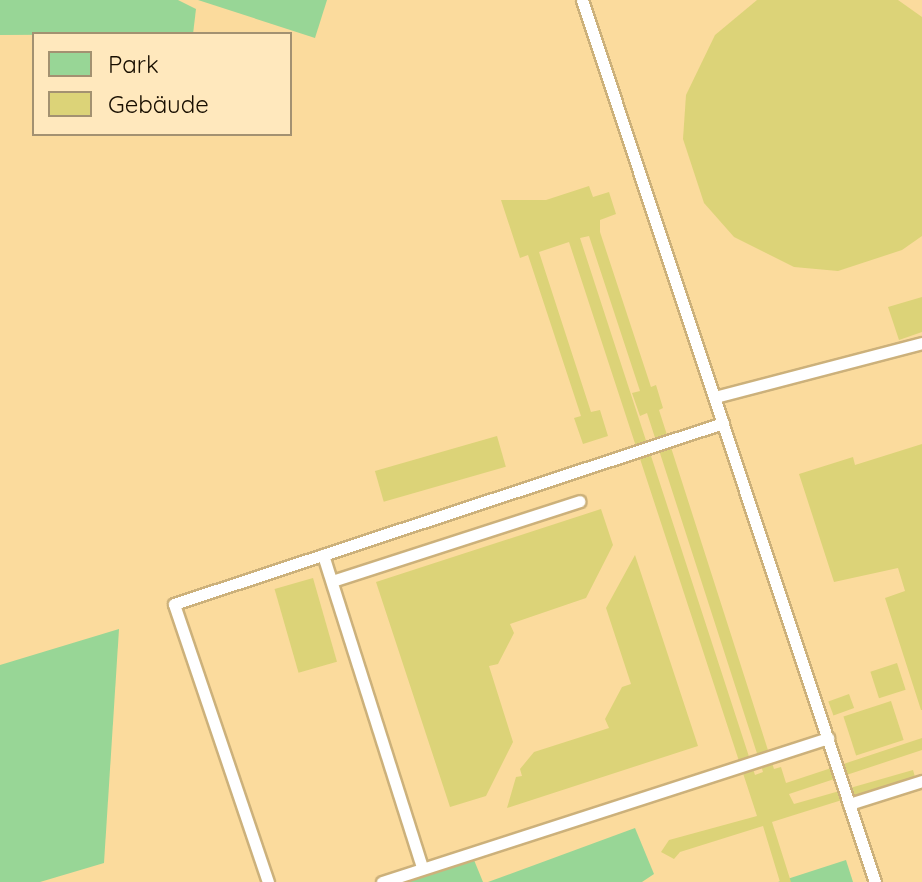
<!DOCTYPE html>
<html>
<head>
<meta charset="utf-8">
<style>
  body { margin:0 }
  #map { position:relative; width:922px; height:882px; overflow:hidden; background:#ffe8bd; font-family:Quicksand,sans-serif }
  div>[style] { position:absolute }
  .built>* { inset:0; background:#fbdb9d }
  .green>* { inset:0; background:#98d696 }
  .building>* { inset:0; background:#dcd378; transform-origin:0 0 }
  .roads { filter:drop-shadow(2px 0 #ccb17b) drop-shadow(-2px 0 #ccb17b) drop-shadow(0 2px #ccb17b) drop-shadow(0 -2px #ccb17b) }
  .lane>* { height:11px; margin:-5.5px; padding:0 5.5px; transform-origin:5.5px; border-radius:5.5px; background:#fff }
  span { translate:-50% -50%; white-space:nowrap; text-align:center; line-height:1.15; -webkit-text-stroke:7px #ffe8bd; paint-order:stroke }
  .legend { position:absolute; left:32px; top:32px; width:260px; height:104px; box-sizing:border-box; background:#ffe8bd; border:2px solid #a39171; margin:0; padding:10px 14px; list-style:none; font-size:24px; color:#180e00 }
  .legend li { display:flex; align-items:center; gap:16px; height:40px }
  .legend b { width:40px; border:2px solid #a39171 }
</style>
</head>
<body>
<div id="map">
  <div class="built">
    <i style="clip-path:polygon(evenodd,0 0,922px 0,922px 882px,0 882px,0 0,34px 34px,290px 34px,290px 134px,34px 134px,34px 34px)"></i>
  </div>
  <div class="green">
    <i style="clip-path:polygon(0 0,178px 0,196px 9px,193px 34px,0 35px)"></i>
    <i style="clip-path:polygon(198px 0,327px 0,315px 38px)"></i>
    <i style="clip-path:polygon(119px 629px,104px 863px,40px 882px,0 882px,0 665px)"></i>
    <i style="clip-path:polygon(635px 828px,654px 874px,642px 882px,488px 882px)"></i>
    <i style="clip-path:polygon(474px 860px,483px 882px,408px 882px)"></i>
    <i style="clip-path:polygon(846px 860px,853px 882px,778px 882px)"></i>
  </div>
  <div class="building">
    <i style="clip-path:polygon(757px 0,898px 0,922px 17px,922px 236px,902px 250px,838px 271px,794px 267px,734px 237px,704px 203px,683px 139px,686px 95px,715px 35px)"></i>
    <i style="clip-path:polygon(evenodd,589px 186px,593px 197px,609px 192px,616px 214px,600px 220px,600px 232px,651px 387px,656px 385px,663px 408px,659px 410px,774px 769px,781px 767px,786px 783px,922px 738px,922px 750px,789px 794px,794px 804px,913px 770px,915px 777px,772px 822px,791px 882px,780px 882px,763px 826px,680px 852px,674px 859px,661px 852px,669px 840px,757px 816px,569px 242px,539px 252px,591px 412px,600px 410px,608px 436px,583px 444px,574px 418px,581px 416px,528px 255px,520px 258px,501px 200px,546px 200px,589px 186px,589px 236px,640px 391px,632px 393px,640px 416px,647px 413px,763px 772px,755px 775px,580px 238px,589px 236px)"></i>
    <i style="clip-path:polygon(922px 297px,922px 332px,899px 340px,888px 307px)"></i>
    <i style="left:497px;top:436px;width:32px;height:127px;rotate:74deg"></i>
    <i style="clip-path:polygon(922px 444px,922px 710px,921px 710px,885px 598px,905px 591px,898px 568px,834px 582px,799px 474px,853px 457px,855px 465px)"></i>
    <i style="clip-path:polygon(601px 509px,613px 545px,586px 598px,510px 624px,514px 633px,498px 664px,489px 666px,513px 742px,486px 796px,450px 807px,376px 582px)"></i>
    <i style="clip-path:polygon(635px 555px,698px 746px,507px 808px,516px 777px,522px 776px,520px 769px,534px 752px,609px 728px,605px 719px,622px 687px,631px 684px,606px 608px)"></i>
    <i style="left:313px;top:578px;width:87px;height:40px;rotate:74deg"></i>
    <i style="left:897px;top:663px;width:28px;height:28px;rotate:72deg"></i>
    <i style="left:849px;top:694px;width:15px;height:22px;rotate:70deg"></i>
    <i style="left:891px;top:701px;width:41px;height:50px;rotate:72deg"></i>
  </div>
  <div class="roads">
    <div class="lane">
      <i style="left:582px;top:0;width:929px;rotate:71.62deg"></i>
      <i style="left:715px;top:397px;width:214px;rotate:-14.6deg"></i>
      <i style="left:323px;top:555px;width:328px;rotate:72.4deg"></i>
      <i style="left:332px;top:581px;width:260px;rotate:-17.9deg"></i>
      <i style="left:849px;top:804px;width:77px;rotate:-17.5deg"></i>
      <i style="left:268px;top:882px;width:293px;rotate:-108.7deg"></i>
      <i style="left:174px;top:604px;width:578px;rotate:-18.25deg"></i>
      <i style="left:382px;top:882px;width:469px;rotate:-17.9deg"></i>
    </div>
  </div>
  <ul class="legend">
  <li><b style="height:22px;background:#98d696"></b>Park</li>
  <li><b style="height:22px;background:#dcd378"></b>Gebäude</li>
  </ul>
</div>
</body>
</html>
